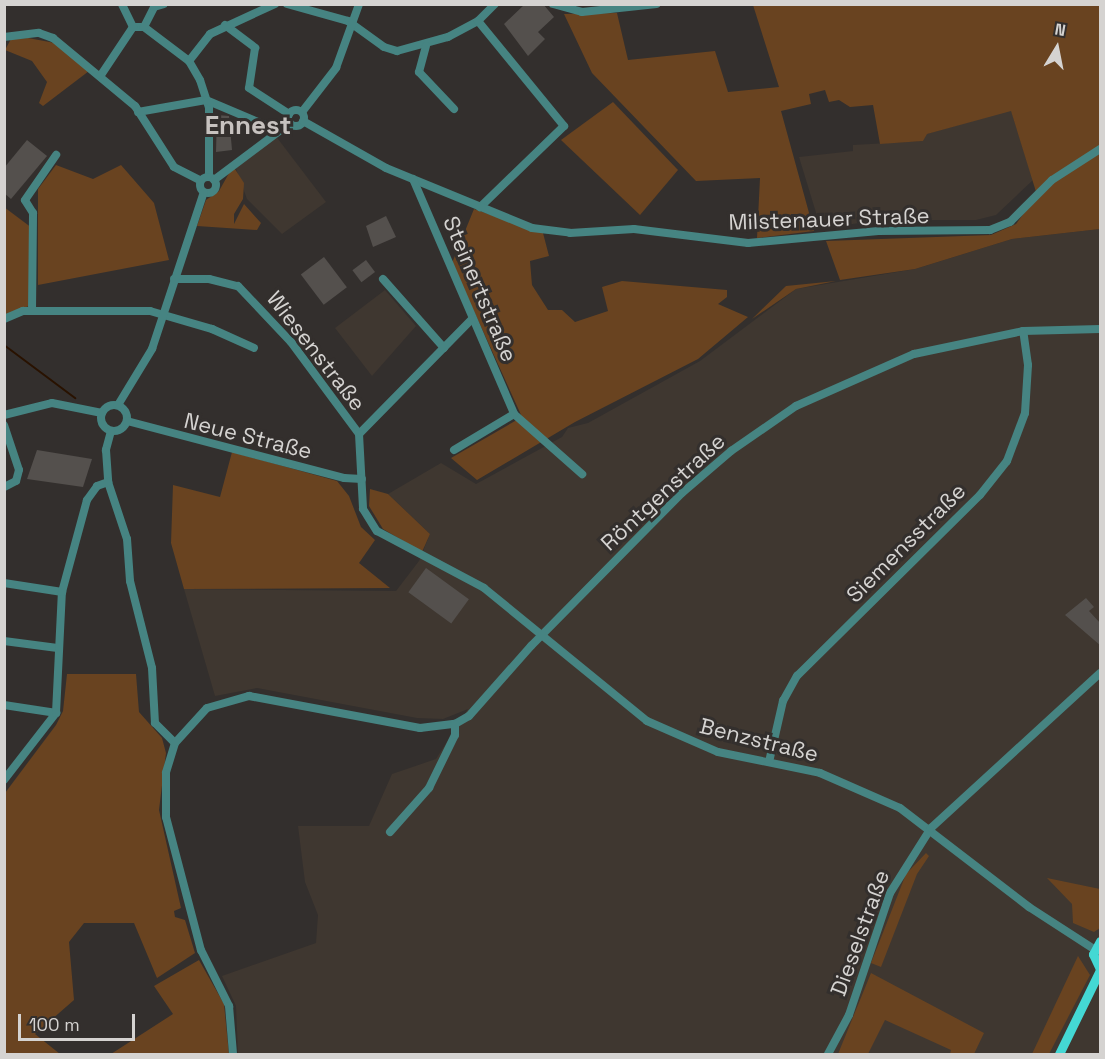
<!DOCTYPE html>
<meta charset="utf-8">
<style>
body{margin:0}
#map{position:relative;width:1105px;height:1059px;overflow:hidden;background:#332f2d;font-family:"Space Grotesk",sans-serif}
div>[style]{position:absolute}
[style*='--x']{left:calc(var(--x)*1px);top:calc(var(--y)*1px);width:calc(var(--w)*1px);rotate:calc(var(--a)*1deg)}
.built>*{inset:0;background:#3f3730}
.green>*{inset:0;background:#694320}
.stream>*{height:2px;margin:-1px;padding:0 1px;transform-origin:1px;border-radius:1px;background:#291200}
.building>*{inset:0;background:#54504d;transform-origin:0 0}
.minor>*{height:8px;margin:-4px;padding:0 4px;transform-origin:4px;border-radius:4px;background:#468482}
.minor>.ring{margin:-4px;padding:0;box-sizing:content-box;background:none;border:8px solid #468482;border-radius:50%}
.major>*{height:9px;margin:-4.5px;padding:0 4.5px;transform-origin:4.5px;border-radius:4.5px;background:#44d8d4}
span{translate:-50% -50%;white-space:nowrap;text-align:center;line-height:1.15;-webkit-text-stroke:6px #332f2d;paint-order:stroke}
.street-label{font-size:22px;color:#d5d3d1}
.quarter-label{font-size:26px;color:#c7c2bf;font-weight:700}
.frame{position:absolute;inset:0;border:6px solid #d5d3d1;pointer-events:none}
.north{position:absolute;left:1027px;top:18px;width:60px;height:60px;-webkit-text-stroke:4px #332f2d;paint-order:stroke;rotate:10deg;font-size:16px;font-weight:700;line-height:24px;text-align:center;color:#d5d3d1}
.north::after{content:'';display:block;margin:auto;width:21px;height:27px;background:#d5d3d1;clip-path:polygon(50% 0,100% 100%,50% 72%,0 100%)}
.scale{position:absolute;left:18px;top:1014px;width:117px;height:27px;box-sizing:border-box;border:3px solid #d5d3d1;border-top:0;padding-left:8px;font-size:18px;line-height:21px;white-space:nowrap;color:#d5d3d1;-webkit-text-stroke:4px #332f2d;paint-order:stroke}
</style>
<div id="map">
<div class="built">
<i style="clip-path:polygon(1011px 110px,1033px 180px,996px 215px,976px 220px,878px 220px,821px 229px,799px 157px,853px 151px,853px 145px,923px 141px,926px 134px)"></i>
<i style="clip-path:polygon(275px 135px,326px 202px,282px 234px,247px 199px,235px 166px)"></i>
<i style="clip-path:polygon(1100px 229px,1100px 1054px,238px 1054px,236px 1006px,222px 976px,316px 943px,318px 915px,305px 882px,298px 826px,369px 826px,392px 774px,436px 759px,468px 709px,443px 719px,417px 718px,257px 688px,215px 696px,184px 589px,396px 591px,419px 561px,430px 534px,388px 494px,441px 463px,476px 484px,562px 437px,568px 428px,588px 423px,700px 361px,796px 289px,915px 269px,1012px 239px)"></i>
<i style="clip-path:polygon(385px 290px,416px 326px,372px 376px,335px 328px)"></i>
</div>
<div class="green">
<i style="clip-path:polygon(753px 5px,1100px 5px,1100px 229px,1012px 239px,915px 269px,840px 280px,826px 241px,991px 235px,1016px 224px,1037px 195px,1011px 111px,927px 134px,923px 141px,880px 144px,873px 105px,850px 107px,839px 100px,829px 102px,825px 90px,809px 94px,811px 104px,781px 111px,814px 231px,757px 238px,760px 178px,696px 181px,592px 73px,564px 14px,617px 13px,628px 60px,715px 51px,728px 92px,779px 87px)"></i>
<i style="clip-path:polygon(28px 38px,55px 43px,89px 71px,43px 106px,39px 103px,47px 82px,32px 61px,5px 50px,11px 39px)"></i>
<i style="clip-path:polygon(613px 102px,678px 170px,640px 215px,561px 140px)"></i>
<i style="clip-path:polygon(56px 165px,93px 179px,121px 165px,154px 203px,169px 260px,38px 285px,38px 189px)"></i>
<i style="clip-path:polygon(233px 166px,244px 183px,243px 199px,234px 214px,234px 224px,244px 204px,261px 223px,257px 230px,197px 226px,206px 200px,219px 191px)"></i>
<i style="clip-path:polygon(4px 207px,32px 228px,29px 306px,5px 315px)"></i>
<i style="clip-path:polygon(474px 209px,543px 233px,549px 256px,530px 261px,532px 285px,548px 310px,562px 310px,575px 322px,608px 311px,602px 287px,622px 281px,727px 290px,727px 297px,718px 304px,748px 317px,698px 359px,575px 422px,477px 480px,451px 458px,522px 417px,452px 263px)"></i>
<i style="clip-path:polygon(836px 281px,796px 289px,752px 319px,786px 286px)"></i>
<i style="clip-path:polygon(232px 452px,337px 481px,349px 496px,361px 527px,375px 540px,359px 563px,390px 588px,184px 589px,171px 543px,173px 485px,220px 497px)"></i>
<i style="clip-path:polygon(370px 489px,388px 494px,430px 534px,422px 552px,383px 529px,369px 506px)"></i>
<i style="clip-path:polygon(67px 674px,136px 674px,139px 712px,162px 738px,166px 753px,159px 810px,181px 908px,174px 911px,175px 917px,185px 920px,195px 953px,157px 978px,134px 923px,84px 923px,69px 942px,74px 1000px,35px 1034px,60px 1054px,5px 1054px,5px 793px,56px 725px,63px 711px)"></i>
<i style="clip-path:polygon(926px 853px,929px 856px,917px 874px,881px 967px,871px 963px,906px 874px)"></i>
<i style="clip-path:polygon(1047px 878px,1100px 889px,1100px 928px,1094px 932px,1073px 923px,1072px 904px)"></i>
<i style="clip-path:polygon(1078px 956px,1090px 975px,1049px 1054px,1032px 1054px)"></i>
<i style="clip-path:polygon(199px 960px,224px 1004px,229px 1054px,111px 1054px,173px 1014px,154px 986px)"></i>
<i style="clip-path:polygon(871px 973px,984px 1033px,974px 1054px,950px 1054px,951px 1050px,885px 1020px,868px 1054px,838px 1054px)"></i>
</div>
<div class="stream">
<i style="--x:4;--y:345;--w:89;--a:36.7"></i>
</div>
<div class="building">
<i style="clip-path:polygon(525px 4px,543px 4px,554px 17px,538px 32px,545px 39px,528px 56px,504px 24px)"></i>
<i style="clip-path:polygon(217px 115px,229px 116px,232px 150px,216px 152px)"></i>
<i style="clip-path:polygon(27px 140px,47px 156px,11px 199px,4px 193px,4px 168px)"></i>
<i style="clip-path:polygon(386px 216px,396px 237px,373px 247px,366px 226px)"></i>
<i style="left:324px;top:257px;width:38px;height:29px;rotate:53deg"></i>
<i style="left:366px;top:260px;width:15px;height:17px;rotate:53deg"></i>
<i style="clip-path:polygon(37px 450px,92px 459px,83px 487px,27px 479px)"></i>
<i style="left:426px;top:568px;width:53px;height:30px;rotate:36deg"></i>
<i style="clip-path:polygon(1086px 598px,1094px 607px,1089px 611px,1101px 624px,1101px 646px,1065px 615px)"></i>
<i style="clip-path:polygon(715px 722px,732px 730px,729px 740px,712px 736px)"></i>
</div>
<div class="minor">
<i style="--x:287;--y:4;--w:63;--a:15.6"></i>
<i style="--x:348;--y:21;--w:44;--a:35.8"></i>
<i style="--x:384;--y:47;--w:14;--a:17"></i>
<i style="--x:397;--y:51;--w:53;--a:-15.4"></i>
<i style="--x:448;--y:37;--w:34;--a:-28"></i>
<i style="--x:478;--y:21;--w:24;--a:-45"></i>
<i style="--x:553;--y:4;--w:30;--a:15"></i>
<i style="--x:582;--y:12;--w:75;--a:-6.1"></i>
<i style="--x:478;--y:21;--w:136;--a:50.7"></i>
<i style="--x:564;--y:126;--w:117;--a:136"></i>
<i style="--x:225;--y:25;--w:38;--a:37"></i>
<i style="--x:255;--y:48;--w:40;--a:98.5"></i>
<i style="--x:249;--y:88;--w:48;--a:33"></i>
<i style="--x:133;--y:27;--w:11;--a:0"></i>
<i style="--x:144;--y:27;--w:56;--a:37.1"></i>
<i style="--x:189;--y:61;--w:22;--a:60"></i>
<i style="--x:200;--y:80;--w:29;--a:72"></i>
<i style="--x:209;--y:108;--w:69;--a:90"></i>
<i style="--x:144;--y:27;--w:22;--a:-63"></i>
<i style="--x:154;--y:7;--w:10;--a:-17"></i>
<i style="--x:4;--y:37;--w:35;--a:-7"></i>
<i style="--x:39;--y:33;--w:15;--a:20"></i>
<i style="--x:53;--y:38;--w:107;--a:39.7"></i>
<i style="--x:135;--y:106;--w:72;--a:57.4"></i>
<i style="--x:174;--y:167;--w:30;--a:27"></i>
<i style="--x:426;--y:46;--w:27;--a:105"></i>
<i style="--x:419;--y:72;--w:51;--a:46.6"></i>
<i style="--x:189;--y:61;--w:34;--a:-52"></i>
<i style="--x:210;--y:34;--w:72;--a:-24.8"></i>
<i style="--x:101;--y:75;--w:58;--a:-56.3"></i>
<i style="--x:133;--y:27;--w:25;--a:-116"></i>
<i class="ring" style="left:288px;top:110px;width:8px;height:8px"></i>
<i style="--x:138;--y:112;--w:69;--a:-10"></i>
<i style="--x:206;--y:100;--w:77;--a:22.9"></i>
<i style="--x:302;--y:112;--w:56;--a:-52.3"></i>
<i style="--x:336;--y:68;--w:68;--a:-70.2"></i>
<i style="--x:303;--y:121;--w:95;--a:29.5"></i>
<i style="--x:386;--y:168;--w:158;--a:22.3"></i>
<i style="--x:532;--y:228;--w:38;--a:7"></i>
<i style="--x:570;--y:233;--w:64;--a:-3.6"></i>
<i style="--x:634;--y:229;--w:115;--a:7"></i>
<i style="--x:748;--y:243;--w:131;--a:-5.3"></i>
<i style="--x:878;--y:231;--w:112;--a:-0.5"></i>
<i style="--x:990;--y:230;--w:22;--a:-22"></i>
<i style="--x:1010;--y:222;--w:59;--a:-45"></i>
<i style="--x:1052;--y:180;--w:57;--a:-32.9"></i>
<i class="ring" style="left:200px;top:177px;width:8px;height:8px"></i>
<i style="--x:413;--y:179;--w:256;--a:66.7"></i>
<i style="--x:514;--y:414;--w:91;--a:41.4"></i>
<i style="--x:214;--y:180;--w:95;--a:-36.9"></i>
<i style="--x:174;--y:279;--w:35;--a:0"></i>
<i style="--x:209;--y:279;--w:30;--a:14"></i>
<i style="--x:238;--y:286;--w:77;--a:46.6"></i>
<i style="--x:291;--y:342;--w:114;--a:53.5"></i>
<i style="--x:383;--y:279;--w:92;--a:48.5"></i>
<i style="--x:32;--y:311;--w:98;--a:-89.4"></i>
<i style="--x:33;--y:213;--w:15;--a:-122"></i>
<i style="--x:25;--y:200;--w:55;--a:-55.4"></i>
<i style="--x:4;--y:319;--w:21;--a:-23"></i>
<i style="--x:23;--y:311;--w:127;--a:0"></i>
<i style="--x:150;--y:311;--w:65;--a:16.2"></i>
<i style="--x:212;--y:329;--w:46;--a:24.3"></i>
<i style="--x:472;--y:319;--w:161;--a:134.5"></i>
<i style="--x:359;--y:434;--w:75;--a:86.9"></i>
<i style="--x:363;--y:509;--w:26;--a:58"></i>
<i style="--x:377;--y:531;--w:121;--a:28"></i>
<i style="--x:484;--y:588;--w:210;--a:39.2"></i>
<i style="--x:647;--y:721;--w:77;--a:23.6"></i>
<i style="--x:718;--y:752;--w:104;--a:11.6"></i>
<i style="--x:820;--y:773;--w:87;--a:23.6"></i>
<i style="--x:900;--y:808;--w:163;--a:37.5"></i>
<i style="--x:1029;--y:907;--w:77;--a:32.9"></i>
<i class="ring" style="left:101px;top:405px;width:18px;height:18px"></i>
<i style="--x:118;--y:405;--w:66;--a:-58.7"></i>
<i style="--x:152;--y:349;--w:165;--a:-71.7"></i>
<i style="--x:4;--y:415;--w:49;--a:-14"></i>
<i style="--x:52;--y:403;--w:51;--a:11.3"></i>
<i style="--x:127;--y:421;--w:224;--a:14.7"></i>
<i style="--x:344;--y:478;--w:18;--a:3"></i>
<i style="--x:4;--y:425;--w:47;--a:71.6"></i>
<i style="--x:19;--y:470;--w:11;--a:105"></i>
<i style="--x:16;--y:481;--w:13;--a:153"></i>
<i style="--x:111;--y:431;--w:20;--a:105"></i>
<i style="--x:106;--y:450;--w:32;--a:86"></i>
<i style="--x:108;--y:482;--w:60;--a:71.6"></i>
<i style="--x:127;--y:539;--w:42;--a:85.9"></i>
<i style="--x:130;--y:581;--w:90;--a:75.8"></i>
<i style="--x:152;--y:668;--w:55;--a:86.9"></i>
<i style="--x:155;--y:723;--w:28;--a:45"></i>
<i style="--x:175;--y:743;--w:31;--a:107"></i>
<i style="--x:166;--y:773;--w:44;--a:90"></i>
<i style="--x:166;--y:817;--w:138;--a:75.3"></i>
<i style="--x:201;--y:950;--w:63;--a:63.4"></i>
<i style="--x:229;--y:1006;--w:48;--a:85.2"></i>
<i style="--x:454;--y:450;--w:70;--a:-31"></i>
<i style="--x:4;--y:583;--w:59;--a:8.8"></i>
<i style="--x:4;--y:641;--w:54;--a:7.4"></i>
<i style="--x:4;--y:705;--w:53;--a:8.7"></i>
<i style="--x:175;--y:743;--w:47;--a:-47.6"></i>
<i style="--x:207;--y:708;--w:44;--a:-15.9"></i>
<i style="--x:249;--y:696;--w:174;--a:10.6"></i>
<i style="--x:420;--y:728;--w:35;--a:-7"></i>
<i style="--x:455;--y:724;--w:16;--a:-30"></i>
<i style="--x:469;--y:716;--w:94;--a:-48.5"></i>
<i style="--x:531;--y:646;--w:215;--a:-45.4"></i>
<i style="--x:682;--y:493;--w:65;--a:-40.6"></i>
<i style="--x:731;--y:451;--w:79;--a:-34.7"></i>
<i style="--x:796;--y:406;--w:129;--a:-23.8"></i>
<i style="--x:914;--y:354;--w:111;--a:-11.9"></i>
<i style="--x:1023;--y:331;--w:77;--a:-1.5"></i>
<i style="--x:769;--y:762;--w:63;--a:-77.1"></i>
<i style="--x:783;--y:701;--w:29;--a:-61"></i>
<i style="--x:797;--y:676;--w:257;--a:-44.7"></i>
<i style="--x:980;--y:495;--w:43;--a:-51.5"></i>
<i style="--x:1007;--y:461;--w:51;--a:-69.4"></i>
<i style="--x:1025;--y:413;--w:48;--a:-86.4"></i>
<i style="--x:1028;--y:365;--w:34;--a:-98"></i>
<i style="--x:4;--y:780;--w:85;--a:-52.2"></i>
<i style="--x:56;--y:713;--w:121;--a:-87.2"></i>
<i style="--x:62;--y:592;--w:95;--a:-74.8"></i>
<i style="--x:87;--y:500;--w:17;--a:-54"></i>
<i style="--x:97;--y:486;--w:12;--a:-20"></i>
<i style="--x:390;--y:832;--w:59;--a:-48.4"></i>
<i style="--x:429;--y:788;--w:59;--a:-63.9"></i>
<i style="--x:455;--y:735;--w:11;--a:-90"></i>
<i style="--x:828;--y:1054;--w:44;--a:-61.7"></i>
<i style="--x:849;--y:1015;--w:129;--a:-71.4"></i>
<i style="--x:890;--y:893;--w:77;--a:-57.8"></i>
<i style="--x:931;--y:828;--w:229;--a:-42.5"></i>
</div>
<div class="major">
<i style="--x:1100;--y:941;--w:15;--a:118"></i>
<i style="--x:1093;--y:954;--w:17;--a:65"></i>
<i style="--x:1059;--y:1054;--w:93;--a:-64"></i>
</div>
<div class="street-label">
<span style="left:829px;top:219px;rotate:-2deg">Milstenauer Straße</span>
<span style="left:480px;top:289px;rotate:67deg">Steinertstraße</span>
<span style="left:316px;top:351px;rotate:52deg">Wiesenstraße</span>
<span style="left:248px;top:436px;rotate:14deg">Neue Straße</span>
<span style="left:663px;top:492px;rotate:-43deg">Röntgenstraße</span>
<span style="left:906px;top:543px;rotate:-45deg">Siemensstraße</span>
<span style="left:759px;top:740px;rotate:14deg">Benzstraße</span>
<span style="left:860px;top:933px;rotate:-70deg">Dieselstraße</span>
</div>
<div class="quarter-label">
<span style="left:248px;top:126px">Ennest</span>
</div>
<div class="frame"></div>
<div class="north">N</div>
<div class="scale">100 m</div>
</div>
